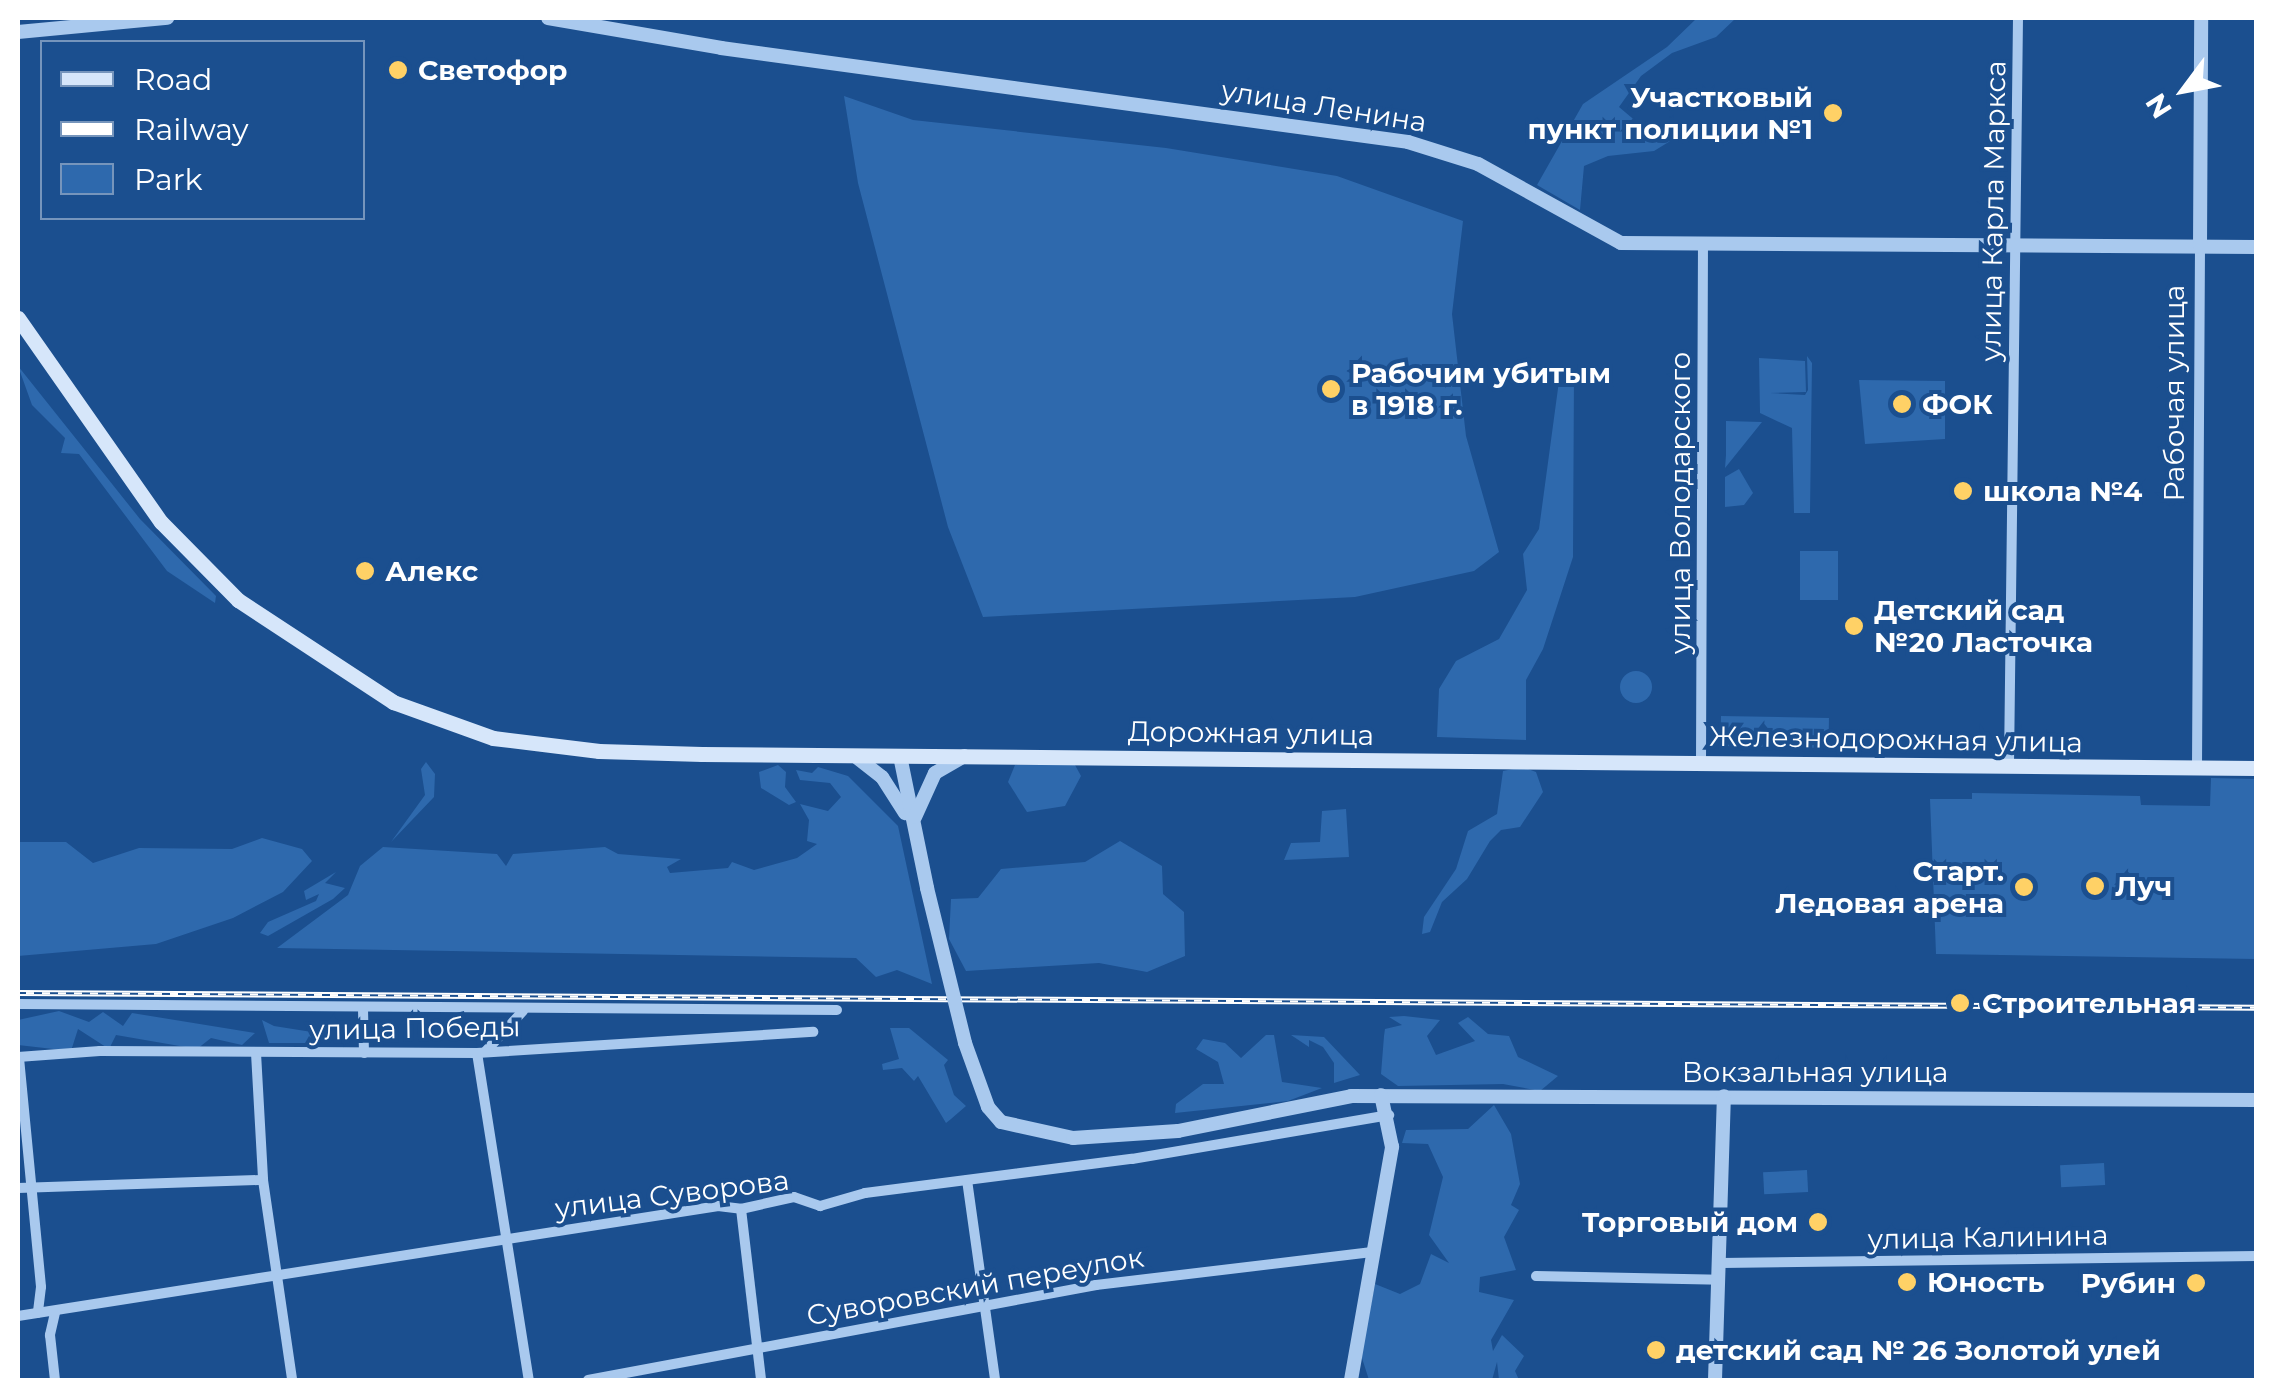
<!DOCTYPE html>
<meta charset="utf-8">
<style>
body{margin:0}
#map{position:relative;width:2274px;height:1398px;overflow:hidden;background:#1b4f8f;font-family:Montserrat,sans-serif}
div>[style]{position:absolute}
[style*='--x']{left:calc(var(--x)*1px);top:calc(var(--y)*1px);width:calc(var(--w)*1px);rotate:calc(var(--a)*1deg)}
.green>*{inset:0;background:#2e69ad;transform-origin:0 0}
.round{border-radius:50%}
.minor>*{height:10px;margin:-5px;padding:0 5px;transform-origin:5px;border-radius:5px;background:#a9c9ee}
.tertiary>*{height:14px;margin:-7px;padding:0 7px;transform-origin:7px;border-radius:7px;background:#a9c9ee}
.secondary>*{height:15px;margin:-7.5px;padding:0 7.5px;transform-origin:7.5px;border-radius:7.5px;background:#d6e6fa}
.rail>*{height:6px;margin-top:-3px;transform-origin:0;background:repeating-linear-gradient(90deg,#1b4f8f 0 8px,#fff 0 16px);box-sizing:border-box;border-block:2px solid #fff}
.tertiary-bridge>*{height:14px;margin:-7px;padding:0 7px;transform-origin:7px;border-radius:7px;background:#a9c9ee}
.dots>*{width:28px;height:28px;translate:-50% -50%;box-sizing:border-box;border:5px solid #1b4f8f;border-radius:50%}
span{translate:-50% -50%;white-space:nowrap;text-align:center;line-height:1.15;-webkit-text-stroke:8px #1b4f8f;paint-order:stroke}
.poi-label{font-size:28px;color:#fff;font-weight:700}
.left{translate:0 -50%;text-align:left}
.right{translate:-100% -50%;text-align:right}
.street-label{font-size:28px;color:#fff}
.frame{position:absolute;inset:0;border:20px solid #fff;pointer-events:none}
.legend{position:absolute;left:40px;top:40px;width:325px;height:180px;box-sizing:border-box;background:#1b4f8f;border:2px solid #7695bc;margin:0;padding:12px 18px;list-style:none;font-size:30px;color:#fff}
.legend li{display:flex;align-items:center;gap:20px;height:50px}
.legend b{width:50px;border:2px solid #7695bc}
.north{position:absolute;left:2134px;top:40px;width:100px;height:100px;-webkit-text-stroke:8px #1b4f8f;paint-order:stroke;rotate:238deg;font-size:28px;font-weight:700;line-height:40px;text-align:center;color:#fff}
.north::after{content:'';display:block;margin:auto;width:35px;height:45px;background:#fff;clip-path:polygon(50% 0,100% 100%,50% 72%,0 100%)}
</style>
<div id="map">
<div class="green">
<i style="clip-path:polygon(1697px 18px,1736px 18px,1716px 37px,1672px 53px,1641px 76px,1619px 107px,1644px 128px,1685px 132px,1654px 151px,1608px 156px,1584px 166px,1580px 210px,1537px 185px,1583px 104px,1667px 47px)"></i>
<i style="clip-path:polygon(844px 96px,913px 120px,1166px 148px,1337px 176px,1463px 221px,1452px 314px,1466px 436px,1499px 552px,1474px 571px,1355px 597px,983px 617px,948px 527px,858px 183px)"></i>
<i style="clip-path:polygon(1807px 356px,1812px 363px,1810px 513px,1794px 513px,1792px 428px,1760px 413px,1759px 358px,1805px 361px,1806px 392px,1770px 393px,1805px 395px,1808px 390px)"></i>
<i style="clip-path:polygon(18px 366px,140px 519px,216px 596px,215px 603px,167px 571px,79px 454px,61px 453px,65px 438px,32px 405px)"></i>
<i style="clip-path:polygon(1574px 376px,1573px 557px,1543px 649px,1526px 680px,1526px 740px,1437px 737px,1439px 689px,1456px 661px,1499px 639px,1527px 590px,1523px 554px,1539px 529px,1559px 381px)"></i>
<i style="clip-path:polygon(1859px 380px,1945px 381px,1945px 439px,1865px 444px)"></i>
<i style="clip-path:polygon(1726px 421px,1762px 422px,1725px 468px,1726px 455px)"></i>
<i style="clip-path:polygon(1739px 469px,1753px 493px,1744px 505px,1725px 507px,1725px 477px)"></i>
<i style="left:1838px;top:551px;width:49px;height:38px;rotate:90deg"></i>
<i class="round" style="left:1620px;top:671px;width:32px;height:32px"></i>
<i style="left:1721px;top:716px;width:108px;height:30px;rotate:1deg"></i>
<i style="clip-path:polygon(426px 762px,435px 774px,434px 797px,391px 842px,425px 795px,421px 769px)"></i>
<i style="clip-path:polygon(778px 765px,786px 772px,785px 787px,796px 802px,789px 805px,761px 788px,759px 772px)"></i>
<i style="clip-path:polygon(1015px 765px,1075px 765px,1081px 776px,1065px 806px,1027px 812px,1008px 782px)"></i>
<i style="clip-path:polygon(818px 767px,848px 776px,898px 826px,932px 984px,897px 970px,876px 977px,856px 958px,277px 948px,348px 895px,360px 866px,383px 847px,497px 854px,506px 866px,513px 854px,605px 847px,618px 854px,681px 859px,667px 867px,670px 873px,728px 868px,732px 862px,754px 870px,797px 858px,817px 844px,807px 841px,809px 820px,800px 804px,828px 811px,841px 797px,830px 783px,800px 780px,796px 770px,812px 773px)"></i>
<i style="clip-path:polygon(1523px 767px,1536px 772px,1543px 792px,1520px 827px,1501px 830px,1490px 841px,1467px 879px,1442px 902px,1430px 932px,1422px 934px,1424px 917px,1456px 869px,1468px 831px,1497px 814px,1503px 771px)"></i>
<i style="clip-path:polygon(2211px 778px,2256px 779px,2256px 959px,1936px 954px,1930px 799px,1972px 799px,1972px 793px,2140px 796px,2141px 805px,2210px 806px)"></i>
<i style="clip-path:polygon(1346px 809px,1349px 857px,1284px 860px,1291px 843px,1320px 842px,1322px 811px)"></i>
<i style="clip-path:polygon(262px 838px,302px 849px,312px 861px,283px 892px,233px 918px,156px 944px,18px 956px,18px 842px,66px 842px,93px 863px,139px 848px,232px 849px)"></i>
<i style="clip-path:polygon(1120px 841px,1162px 866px,1163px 894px,1184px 912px,1185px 956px,1147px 972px,1099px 963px,966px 971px,949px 939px,951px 899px,978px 898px,1001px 869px,1085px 862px)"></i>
<i style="clip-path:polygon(336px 872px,325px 883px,345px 888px,333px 899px,268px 936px,260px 933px,268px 922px,316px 901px,319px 894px,306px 900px,304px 891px)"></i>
<i style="clip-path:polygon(59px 1011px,89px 1022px,103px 1012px,123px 1026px,132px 1013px,255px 1033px,242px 1045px,211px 1038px,197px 1049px,116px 1035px,109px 1049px,78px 1029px,71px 1051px,18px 1045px,18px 1020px)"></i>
<i style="clip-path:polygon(1404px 1016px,1440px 1020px,1427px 1036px,1436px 1055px,1475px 1041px,1458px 1023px,1468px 1017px,1488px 1034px,1509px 1036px,1518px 1057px,1558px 1076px,1540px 1091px,1503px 1084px,1398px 1086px,1381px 1074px,1384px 1036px,1385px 1029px,1402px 1025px,1389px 1017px)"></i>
<i style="clip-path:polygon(262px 1020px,274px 1026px,318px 1033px,312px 1043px,269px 1043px)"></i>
<i style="clip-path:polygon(890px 1028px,909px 1028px,948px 1060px,944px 1065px,954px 1095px,966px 1106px,951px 1119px,946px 1123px,918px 1076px,914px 1081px,902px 1068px,883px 1070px,882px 1064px,899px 1059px)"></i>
<i style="clip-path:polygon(1266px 1035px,1274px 1035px,1282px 1082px,1322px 1088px,1288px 1101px,1175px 1113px,1176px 1104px,1203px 1084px,1224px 1084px,1218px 1062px,1196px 1049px,1203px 1039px,1225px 1043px,1241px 1058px)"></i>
<i style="clip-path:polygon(1291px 1035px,1324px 1037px,1360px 1075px,1334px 1083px,1334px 1063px,1323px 1047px,1309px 1040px,1309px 1047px)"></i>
<i style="clip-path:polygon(1494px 1105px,1511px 1134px,1520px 1184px,1511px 1205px,1519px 1210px,1504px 1237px,1516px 1270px,1480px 1277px,1479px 1292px,1514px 1300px,1491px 1340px,1493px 1351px,1502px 1335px,1524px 1356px,1515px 1371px,1519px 1380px,1499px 1380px,1497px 1362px,1492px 1380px,1369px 1380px,1361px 1355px,1375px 1284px,1400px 1294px,1420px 1284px,1431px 1254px,1449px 1263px,1429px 1235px,1443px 1177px,1428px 1144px,1402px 1143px,1406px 1130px,1468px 1129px)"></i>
<i style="left:2104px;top:1163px;width:22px;height:44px;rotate:87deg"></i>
<i style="left:1807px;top:1170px;width:22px;height:44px;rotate:87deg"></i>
</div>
<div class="minor">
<i style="--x:1701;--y:762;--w:519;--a:-89.78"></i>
<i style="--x:2009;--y:765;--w:747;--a:-89.31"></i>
<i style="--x:2197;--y:768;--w:521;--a:-89.67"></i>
<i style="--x:18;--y:1004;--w:819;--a:0.42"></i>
<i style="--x:363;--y:1009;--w:44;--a:88.7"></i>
<i style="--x:485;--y:1052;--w:56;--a:-47.2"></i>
<i style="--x:256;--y:1053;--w:127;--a:86.8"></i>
<i style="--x:263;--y:1180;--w:202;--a:81.7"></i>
<i style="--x:477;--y:1053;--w:331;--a:81"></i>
<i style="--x:18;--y:1057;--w:82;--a:-4.2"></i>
<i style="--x:100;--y:1051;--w:377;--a:0.3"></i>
<i style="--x:477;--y:1053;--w:337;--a:-3.6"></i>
<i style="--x:19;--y:1058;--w:230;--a:84.5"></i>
<i style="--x:41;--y:1287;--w:26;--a:97"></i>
<i style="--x:967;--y:1180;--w:202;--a:82"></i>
<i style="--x:18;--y:1188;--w:245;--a:-1.9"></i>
<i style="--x:741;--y:1209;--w:172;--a:83.3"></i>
<i style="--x:1721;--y:1263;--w:535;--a:-0.75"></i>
<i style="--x:1536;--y:1276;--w:184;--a:1.2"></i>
<i style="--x:55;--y:1313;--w:23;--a:103"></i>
<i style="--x:50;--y:1335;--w:45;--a:83.7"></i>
<i style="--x:18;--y:1316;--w:709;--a:-8.93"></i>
<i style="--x:718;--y:1206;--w:23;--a:7"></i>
<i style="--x:741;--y:1209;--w:54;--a:-12.8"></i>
<i style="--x:794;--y:1197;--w:28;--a:19"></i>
<i style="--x:820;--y:1206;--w:47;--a:-16.1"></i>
<i style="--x:865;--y:1193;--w:269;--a:-7.3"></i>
<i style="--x:1132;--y:1159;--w:261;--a:-9.7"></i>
<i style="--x:588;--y:1380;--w:517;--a:-10.59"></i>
<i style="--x:1096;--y:1285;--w:278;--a:-6.8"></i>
</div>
<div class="tertiary">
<i style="--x:548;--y:18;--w:176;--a:9.8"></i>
<i style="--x:721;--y:48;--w:693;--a:7.79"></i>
<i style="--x:1408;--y:142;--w:73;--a:17.4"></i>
<i style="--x:1478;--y:164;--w:163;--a:28.9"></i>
<i style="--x:1621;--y:243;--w:635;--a:0.36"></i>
<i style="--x:18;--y:32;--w:150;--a:-5.4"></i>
<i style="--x:2200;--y:247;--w:229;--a:-89.7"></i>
<i style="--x:855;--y:756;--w:34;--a:38"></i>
<i style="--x:882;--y:777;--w:43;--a:57.4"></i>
<i style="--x:900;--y:756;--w:135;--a:78.4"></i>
<i style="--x:915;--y:817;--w:48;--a:-65.6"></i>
<i style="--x:935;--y:773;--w:34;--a:-30"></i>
<i style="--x:965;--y:1043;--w:68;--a:70.2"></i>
<i style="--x:988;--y:1107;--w:20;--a:49"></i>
<i style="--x:1001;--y:1122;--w:74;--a:12.5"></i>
<i style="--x:1073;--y:1138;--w:105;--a:-3.8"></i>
<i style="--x:1178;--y:1131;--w:177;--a:-11.4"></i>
<i style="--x:1351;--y:1096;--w:905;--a:0.25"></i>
<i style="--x:1351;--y:1380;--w:237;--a:-80"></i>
<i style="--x:1392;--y:1147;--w:53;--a:-101.9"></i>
<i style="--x:1715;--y:1380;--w:284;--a:-88.2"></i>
</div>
<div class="secondary">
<i style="--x:18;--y:318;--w:249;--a:55"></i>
<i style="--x:161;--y:522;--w:110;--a:45.4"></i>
<i style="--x:238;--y:600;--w:186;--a:33.3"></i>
<i style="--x:393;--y:702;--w:106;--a:19.8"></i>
<i style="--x:493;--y:738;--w:107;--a:7"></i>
<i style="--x:599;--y:751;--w:103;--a:1.7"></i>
<i style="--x:702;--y:754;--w:1554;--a:0.52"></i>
</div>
<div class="rail">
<i style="--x:18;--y:993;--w:2238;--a:0.38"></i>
</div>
<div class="tertiary-bridge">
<i style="--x:927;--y:888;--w:160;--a:76.2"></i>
</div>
<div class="dots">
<i style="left:398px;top:70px;background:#ffd166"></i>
<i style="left:1833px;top:113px;background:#ffd166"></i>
<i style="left:1331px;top:389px;background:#ffd166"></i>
<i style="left:1902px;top:404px;background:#ffd166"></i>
<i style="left:1963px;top:491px;background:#ffd166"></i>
<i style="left:365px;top:571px;background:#ffd166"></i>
<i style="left:1854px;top:626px;background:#ffd166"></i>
<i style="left:2095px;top:886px;background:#ffd166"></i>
<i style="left:2024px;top:887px;background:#ffd166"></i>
<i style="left:1960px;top:1003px;background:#ffd166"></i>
<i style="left:1818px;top:1222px;background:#ffd166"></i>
<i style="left:1907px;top:1282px;background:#ffd166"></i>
<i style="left:2196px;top:1283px;background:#ffd166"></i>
<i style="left:1656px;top:1350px;background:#ffd166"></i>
</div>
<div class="poi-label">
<span class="left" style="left:418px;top:70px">Светофор</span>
<span class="right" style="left:1813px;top:113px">Участковый<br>пункт полиции №1</span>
<span class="left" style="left:1351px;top:389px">Рабочим убитым<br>в 1918 г.</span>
<span class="left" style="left:1922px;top:404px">ФОК</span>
<span class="left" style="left:1983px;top:491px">школа №4</span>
<span class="left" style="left:385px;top:571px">Алекс</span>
<span class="left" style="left:1874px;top:626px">Детский сад<br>№20 Ласточка</span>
<span class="right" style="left:2004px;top:887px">Старт.<br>Ледовая арена</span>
<span class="left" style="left:2115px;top:886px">Луч</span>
<span class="left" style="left:1982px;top:1003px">Строительная</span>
<span class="right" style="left:1798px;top:1222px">Торговый дом</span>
<span class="left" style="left:1927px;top:1282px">Юность</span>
<span class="right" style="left:2176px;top:1283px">Рубин</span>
<span class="left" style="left:1676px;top:1350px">детский сад № 26 Золотой улей</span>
</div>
<div class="street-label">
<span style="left:1324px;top:106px;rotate:9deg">улица Ленина</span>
<span style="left:1993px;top:211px;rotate:-89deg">улица Карла Маркса</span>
<span style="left:2174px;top:393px;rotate:-90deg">Рабочая улица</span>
<span style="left:1680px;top:503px;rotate:-90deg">улица Володарского</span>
<span style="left:1251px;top:733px;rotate:1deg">Дорожная улица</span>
<span style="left:1896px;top:739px;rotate:1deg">Железнодорожная улица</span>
<span style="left:415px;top:1028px;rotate:-1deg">улица Победы</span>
<span style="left:1815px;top:1072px">Вокзальная улица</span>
<span style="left:672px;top:1194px;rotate:-7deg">улица Суворова</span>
<span style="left:1988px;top:1237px;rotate:-1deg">улица Калинина</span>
<span style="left:975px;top:1286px;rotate:-10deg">Суворовский переулок</span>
</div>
<div class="frame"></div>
<ul class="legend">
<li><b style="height:12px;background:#d6e6fa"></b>Road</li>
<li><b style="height:12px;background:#fff"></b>Railway</li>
<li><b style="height:28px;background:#2e69ad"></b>Park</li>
</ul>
<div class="north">N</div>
</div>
